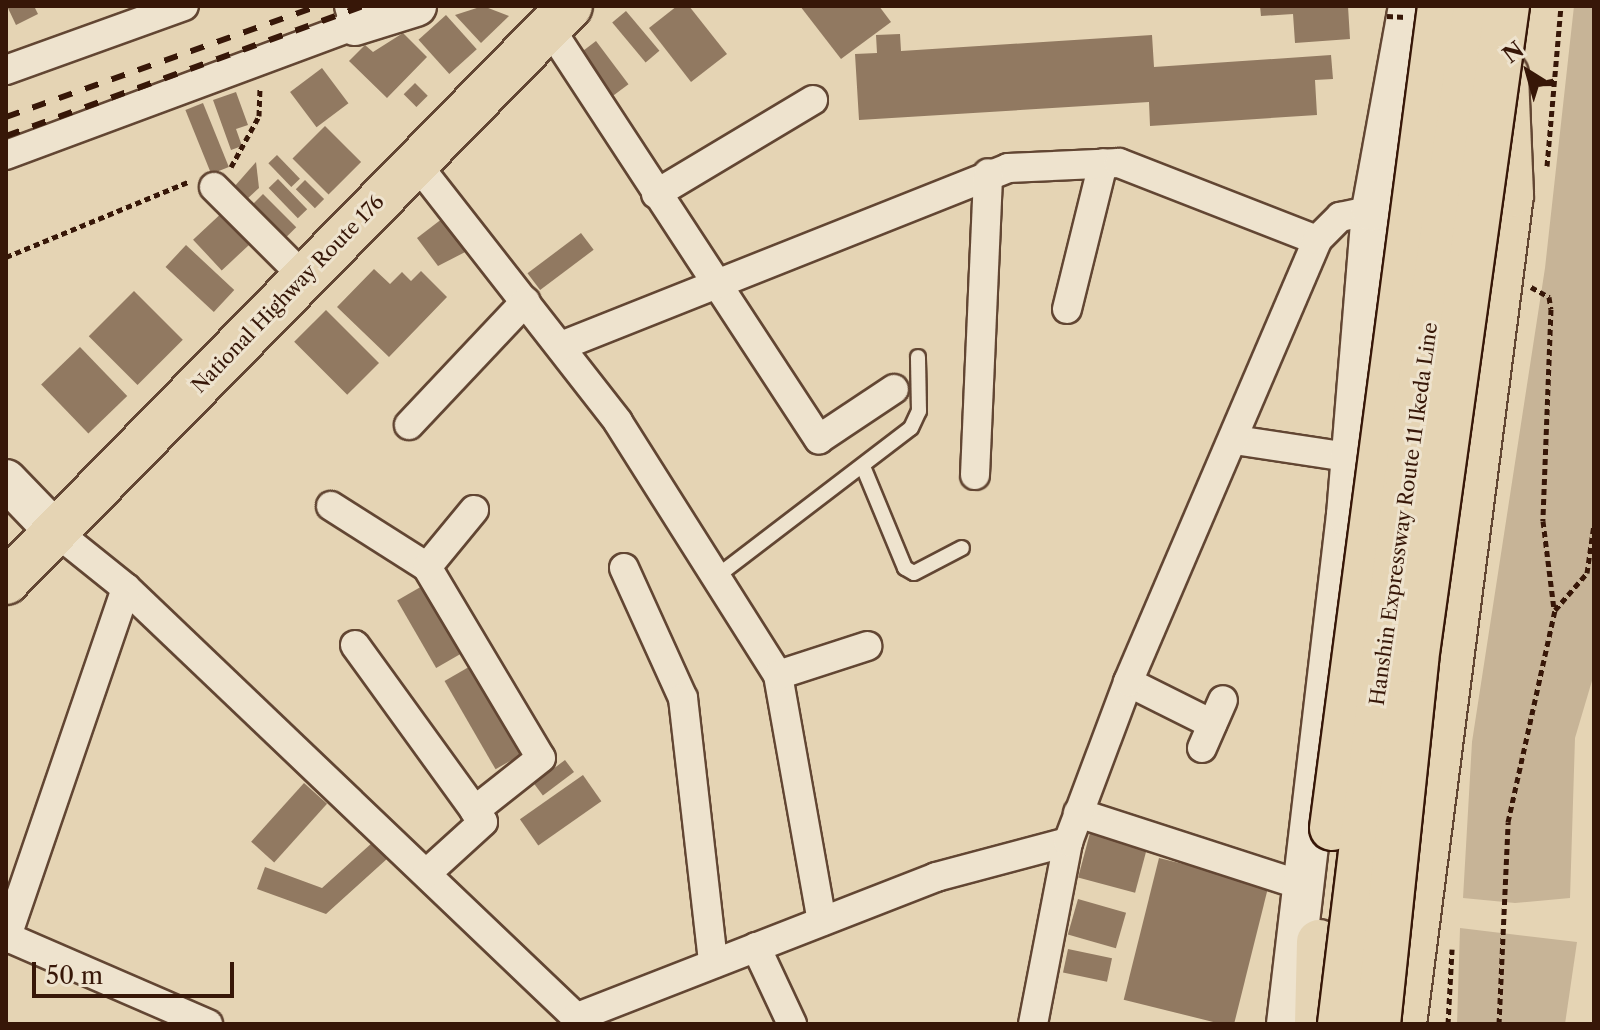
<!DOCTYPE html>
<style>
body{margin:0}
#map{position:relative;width:1600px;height:1030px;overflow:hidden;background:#e5d4b4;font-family:"Libre Caslon Text",serif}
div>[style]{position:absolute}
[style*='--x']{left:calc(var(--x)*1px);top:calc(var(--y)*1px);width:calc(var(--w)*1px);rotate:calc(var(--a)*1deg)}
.green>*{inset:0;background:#c7b497}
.building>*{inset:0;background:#917961;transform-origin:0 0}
.path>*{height:5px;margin-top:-2.5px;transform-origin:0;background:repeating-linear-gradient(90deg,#371708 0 6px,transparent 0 10px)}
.roads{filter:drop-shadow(2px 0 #624633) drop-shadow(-2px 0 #624633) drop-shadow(0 2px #624633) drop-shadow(0 -2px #624633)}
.lane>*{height:14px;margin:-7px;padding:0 7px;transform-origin:7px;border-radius:7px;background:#eee3ce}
.street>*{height:28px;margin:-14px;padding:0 14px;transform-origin:14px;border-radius:14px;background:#eee3ce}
.secondary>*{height:40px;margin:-20px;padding:0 20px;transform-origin:20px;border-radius:20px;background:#eee3ce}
.highway>*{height:44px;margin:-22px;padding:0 22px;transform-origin:22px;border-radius:22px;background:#e5d4b4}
.rail>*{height:6px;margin-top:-3px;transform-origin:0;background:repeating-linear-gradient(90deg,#371708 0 14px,transparent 0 28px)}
.path-bridge>*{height:5px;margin-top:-2.5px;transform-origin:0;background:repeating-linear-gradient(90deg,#371708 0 6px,transparent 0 10px)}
.bridges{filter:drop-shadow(2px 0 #371708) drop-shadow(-2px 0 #371708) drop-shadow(0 2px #371708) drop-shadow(0 -2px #371708)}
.highway-bridge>*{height:44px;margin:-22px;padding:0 22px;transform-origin:22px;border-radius:22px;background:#e5d4b4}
span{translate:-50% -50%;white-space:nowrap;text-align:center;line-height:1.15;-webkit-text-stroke:6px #eee3ce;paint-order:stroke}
.street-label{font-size:20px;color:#371708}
.frame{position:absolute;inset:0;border:8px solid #371708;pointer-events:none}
.north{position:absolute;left:1488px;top:32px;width:80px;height:80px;-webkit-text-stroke:6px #eee3ce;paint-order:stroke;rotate:323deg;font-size:22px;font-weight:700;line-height:32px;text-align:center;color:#371708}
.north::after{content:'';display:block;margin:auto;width:28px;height:36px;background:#371708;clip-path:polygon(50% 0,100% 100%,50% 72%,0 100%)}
.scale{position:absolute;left:32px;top:962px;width:202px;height:36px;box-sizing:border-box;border:4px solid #371708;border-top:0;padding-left:10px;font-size:24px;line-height:28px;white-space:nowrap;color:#371708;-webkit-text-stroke:6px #eee3ce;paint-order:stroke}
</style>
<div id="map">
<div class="green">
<i style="clip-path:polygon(1574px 6px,1594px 6px,1594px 674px,1575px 738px,1570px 898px,1515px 903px,1463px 898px,1472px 742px,1545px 268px)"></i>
<i style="clip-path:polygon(1460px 928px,1577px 942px,1565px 1024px,1457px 1024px)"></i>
</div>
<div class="building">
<i style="clip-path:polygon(7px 6px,34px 6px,38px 14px,16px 25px)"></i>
<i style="clip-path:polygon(483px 6px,509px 16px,481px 43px,455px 15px)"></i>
<i style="clip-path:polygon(677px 6px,689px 6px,727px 54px,691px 82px,649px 28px)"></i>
<i style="clip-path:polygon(800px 6px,879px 6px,891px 22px,841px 59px)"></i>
<i style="clip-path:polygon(1260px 6px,1348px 6px,1350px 39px,1295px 43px,1293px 14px,1261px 16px)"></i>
<i style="left:626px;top:11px;width:52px;height:18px;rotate:50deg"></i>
<i style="left:446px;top:15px;width:46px;height:37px;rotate:48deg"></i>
<i style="clip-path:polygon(403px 33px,427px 57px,387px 98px,349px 61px,365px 45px,373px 52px)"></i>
<i style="clip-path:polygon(900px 34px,901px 51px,1152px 35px,1154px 67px,1331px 55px,1333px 79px,1315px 80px,1317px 115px,1150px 126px,1149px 102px,859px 120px,855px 54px,877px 53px,876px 35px)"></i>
<i style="left:596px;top:41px;width:54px;height:21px;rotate:53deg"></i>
<i style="left:322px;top:68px;width:44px;height:40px;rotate:53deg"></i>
<i style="left:415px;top:83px;width:18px;height:16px;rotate:45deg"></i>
<i style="clip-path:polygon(236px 92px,248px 125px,236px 129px,242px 146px,231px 150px,213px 100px)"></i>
<i style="left:203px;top:103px;width:69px;height:19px;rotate:68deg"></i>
<i style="left:325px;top:126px;width:51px;height:46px;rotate:45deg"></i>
<i style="left:277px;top:155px;width:33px;height:12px;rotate:46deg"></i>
<i style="clip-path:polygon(256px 162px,259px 188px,246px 200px,234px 187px)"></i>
<i style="left:278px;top:179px;width:42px;height:13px;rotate:46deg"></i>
<i style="left:305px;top:180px;width:27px;height:13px;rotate:45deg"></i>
<i style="left:263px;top:194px;width:47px;height:15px;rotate:45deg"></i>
<i style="left:226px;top:209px;width:42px;height:45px;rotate:47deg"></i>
<i style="clip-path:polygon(447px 215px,473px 248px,438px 266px,417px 238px)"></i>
<i style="left:581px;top:233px;width:21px;height:67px;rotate:53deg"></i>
<i style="left:186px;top:245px;width:66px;height:30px;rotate:43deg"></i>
<i style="clip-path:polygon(374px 269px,390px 284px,402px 272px,411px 281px,421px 271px,447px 297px,389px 357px,337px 307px)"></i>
<i style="left:134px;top:291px;width:69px;height:64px;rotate:45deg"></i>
<i style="left:326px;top:310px;width:75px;height:45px;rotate:45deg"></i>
<i style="left:80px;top:347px;width:68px;height:54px;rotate:46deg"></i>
<i style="left:424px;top:585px;width:78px;height:31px;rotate:60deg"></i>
<i style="left:474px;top:664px;width:102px;height:34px;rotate:60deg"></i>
<i style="left:565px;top:760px;width:15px;height:39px;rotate:53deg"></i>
<i style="left:583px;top:775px;width:32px;height:77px;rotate:55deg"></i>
<i style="left:304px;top:783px;width:31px;height:79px;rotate:42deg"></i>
<i style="left:1090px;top:833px;width:59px;height:46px;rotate:15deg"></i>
<i style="clip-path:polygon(373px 842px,388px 858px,326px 914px,257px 889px,265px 867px,322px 888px)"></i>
<i style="left:1159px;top:858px;width:113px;height:146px;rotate:14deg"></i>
<i style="left:1078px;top:899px;width:50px;height:37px;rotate:16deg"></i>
<i style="left:1068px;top:949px;width:45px;height:24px;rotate:12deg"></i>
</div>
<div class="path">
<i style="--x:1538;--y:84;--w:19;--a:-12"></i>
<i style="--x:1547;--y:166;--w:161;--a:-85"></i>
<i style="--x:231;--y:167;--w:58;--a:-61.2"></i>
<i style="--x:259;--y:116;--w:27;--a:-88"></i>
<i style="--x:6;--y:257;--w:199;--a:-22.4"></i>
<i style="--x:1531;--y:287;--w:21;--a:29"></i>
<i style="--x:1549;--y:297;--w:12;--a:81"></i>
<i style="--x:1551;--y:309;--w:212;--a:92.2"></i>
<i style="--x:1543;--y:521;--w:89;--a:82.9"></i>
<i style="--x:1448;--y:1024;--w:75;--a:-86.9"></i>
<i style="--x:1499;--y:1024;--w:202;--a:-87.4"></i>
<i style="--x:1508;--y:822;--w:217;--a:-77.5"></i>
<i style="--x:1555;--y:610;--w:49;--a:-49.1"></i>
<i style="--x:1587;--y:573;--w:49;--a:-81.9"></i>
</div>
<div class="roads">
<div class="lane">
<i style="--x:864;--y:469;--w:107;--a:67.5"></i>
<i style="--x:905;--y:568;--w:10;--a:29"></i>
<i style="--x:914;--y:573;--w:54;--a:-27.5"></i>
<i style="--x:716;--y:577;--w:245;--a:-37.4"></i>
<i style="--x:911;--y:428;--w:19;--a:-65"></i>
<i style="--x:919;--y:411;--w:54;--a:-91.1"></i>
</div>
<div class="street">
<i style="--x:549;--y:27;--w:493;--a:56.8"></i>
<i style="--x:819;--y:439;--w:90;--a:-33.7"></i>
<i style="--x:6;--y:70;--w:189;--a:-19.8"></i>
<i style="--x:6;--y:155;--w:372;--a:-20.4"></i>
<i style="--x:355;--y:25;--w:19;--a:-108"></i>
<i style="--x:416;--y:163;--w:328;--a:52"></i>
<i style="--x:618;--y:422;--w:299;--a:57.7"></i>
<i style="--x:778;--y:675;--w:250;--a:79.9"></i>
<i style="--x:214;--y:187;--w:127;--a:45"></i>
<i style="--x:656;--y:194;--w:183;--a:-30.9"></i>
<i style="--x:1067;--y:309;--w:150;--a:-76.1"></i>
<i style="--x:561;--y:346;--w:481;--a:-21.7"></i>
<i style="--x:1008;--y:168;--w:111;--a:-2.6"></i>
<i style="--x:1119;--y:163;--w:212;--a:21.3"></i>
<i style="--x:409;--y:425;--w:170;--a:-46.7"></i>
<i style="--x:1235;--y:440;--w:134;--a:8.6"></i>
<i style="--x:975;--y:475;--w:302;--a:-87.5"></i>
<i style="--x:331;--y:506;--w:114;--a:32.4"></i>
<i style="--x:427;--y:567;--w:222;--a:59.2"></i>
<i style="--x:541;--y:758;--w:85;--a:141.7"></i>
<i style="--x:427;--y:567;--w:74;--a:-50.5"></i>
<i style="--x:624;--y:568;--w:143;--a:65.6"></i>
<i style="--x:683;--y:698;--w:267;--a:83.5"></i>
<i style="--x:126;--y:588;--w:632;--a:43.65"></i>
<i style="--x:355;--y:645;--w:218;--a:54.1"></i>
<i style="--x:483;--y:822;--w:76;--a:137.7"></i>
<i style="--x:778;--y:675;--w:94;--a:-18"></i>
<i style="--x:1128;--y:682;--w:94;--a:26.6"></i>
<i style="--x:1202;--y:748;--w:52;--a:-66.4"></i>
<i style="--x:1078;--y:813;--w:234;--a:17.9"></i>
<i style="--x:7;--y:937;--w:219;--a:23.4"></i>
<i style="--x:6;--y:939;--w:371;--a:-71.1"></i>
<i style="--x:126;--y:588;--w:91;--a:-141.2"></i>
<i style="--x:756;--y:947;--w:85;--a:64.9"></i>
<i style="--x:575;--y:1018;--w:388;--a:-21.3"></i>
<i style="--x:936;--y:877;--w:137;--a:-14.9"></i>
<i style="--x:1033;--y:1024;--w:185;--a:-79.1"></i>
<i style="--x:1068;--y:842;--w:171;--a:-69.4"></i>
<i style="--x:1128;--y:682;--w:481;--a:-66.8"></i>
<i style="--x:1317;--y:240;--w:33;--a:-45"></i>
<i style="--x:1340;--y:217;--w:33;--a:-12"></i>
</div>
<div class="secondary">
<i style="--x:355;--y:25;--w:64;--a:-17.3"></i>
<i style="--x:6;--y:480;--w:71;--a:46.1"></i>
<i style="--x:1287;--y:1024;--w:513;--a:-83.28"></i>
<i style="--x:1347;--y:515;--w:306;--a:-85.3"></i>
<i style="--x:1372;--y:210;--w:207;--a:-79.7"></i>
</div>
<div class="highway">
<i style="--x:6;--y:582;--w:806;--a:-45.6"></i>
<i style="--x:1317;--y:1024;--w:82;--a:-88.6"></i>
<i style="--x:1404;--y:1024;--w:836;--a:-82.65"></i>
<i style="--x:1511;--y:195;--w:121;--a:-92.4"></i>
</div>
</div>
<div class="rail">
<i style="--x:6;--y:117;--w:331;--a:-19.6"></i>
<i style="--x:6;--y:136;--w:381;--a:-20"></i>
</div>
<div class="path-bridge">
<i style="--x:1387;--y:16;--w:19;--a:3"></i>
</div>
<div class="bridges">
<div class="highway-bridge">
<i style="--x:1332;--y:828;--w:829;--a:-82.51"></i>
<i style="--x:1340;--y:1024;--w:553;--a:-83.04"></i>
<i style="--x:1407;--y:475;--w:474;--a:-81.6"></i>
<i style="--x:1378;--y:1024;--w:366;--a:-84"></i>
<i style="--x:1416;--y:660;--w:660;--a:-82.08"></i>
</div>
</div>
<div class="street-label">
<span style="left:288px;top:294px;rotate:-46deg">National Highway Route 176</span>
<span style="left:1404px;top:514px;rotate:-82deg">Hanshin Expressway Route 11 Ikeda Line</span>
</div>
<div class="frame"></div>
<div class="north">N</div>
<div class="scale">50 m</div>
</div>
